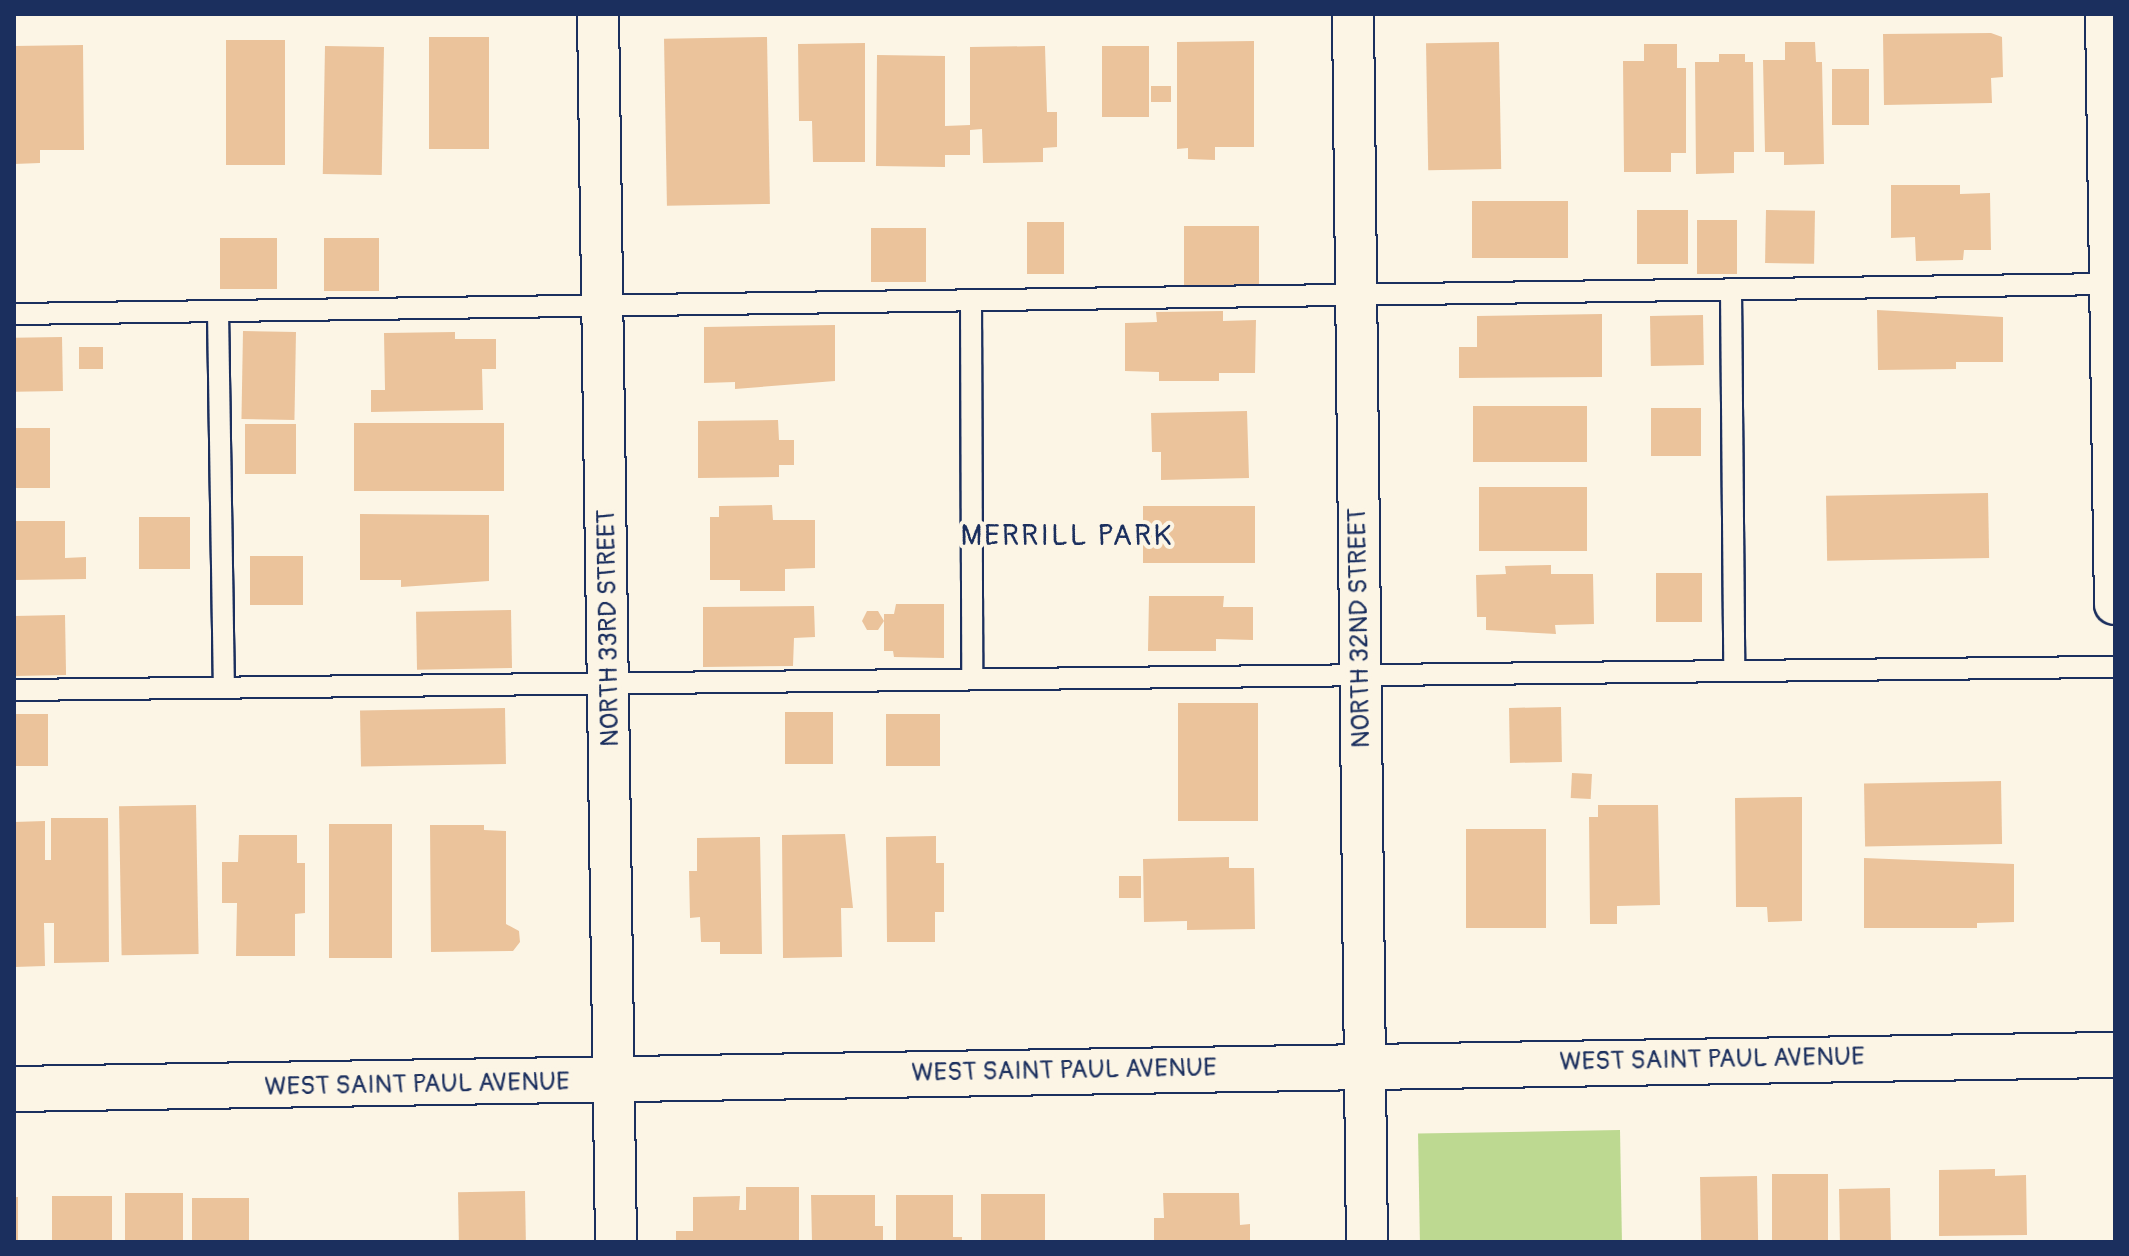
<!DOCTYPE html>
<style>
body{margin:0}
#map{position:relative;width:2129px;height:1256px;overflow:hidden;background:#fcf5e5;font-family:Pangolin,sans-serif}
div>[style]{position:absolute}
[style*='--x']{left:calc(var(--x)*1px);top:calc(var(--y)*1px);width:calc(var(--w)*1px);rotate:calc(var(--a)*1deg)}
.green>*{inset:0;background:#bdd991;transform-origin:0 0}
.building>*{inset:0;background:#ebc39b;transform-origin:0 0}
.roads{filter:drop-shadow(2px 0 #1b2f5e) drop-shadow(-2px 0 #1b2f5e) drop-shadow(0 2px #1b2f5e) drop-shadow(0 -2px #1b2f5e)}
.lane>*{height:20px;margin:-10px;padding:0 10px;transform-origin:10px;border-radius:10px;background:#fcf5e5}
.street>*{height:40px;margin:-20px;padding:0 20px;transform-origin:20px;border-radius:20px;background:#fcf5e5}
.secondary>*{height:44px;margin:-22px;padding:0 22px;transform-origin:22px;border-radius:22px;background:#fcf5e5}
span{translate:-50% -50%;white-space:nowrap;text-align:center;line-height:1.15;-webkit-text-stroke:8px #fcf5e5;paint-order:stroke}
.street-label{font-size:26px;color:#1b2f5e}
.quarter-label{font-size:30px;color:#1b2f5e;letter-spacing:2px}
.frame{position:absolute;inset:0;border:16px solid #1b2f5e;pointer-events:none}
</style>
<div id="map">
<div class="green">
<i style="left:1620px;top:1130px;width:112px;height:202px;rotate:89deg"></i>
</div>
<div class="building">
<i style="clip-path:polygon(1991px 33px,2002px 37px,2003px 77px,1991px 78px,1992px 103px,1884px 105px,1883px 34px)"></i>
<i style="left:429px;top:37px;width:60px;height:112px"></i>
<i style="left:767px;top:37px;width:167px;height:103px;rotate:89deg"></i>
<i style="left:226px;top:40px;width:59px;height:125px"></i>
<i style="clip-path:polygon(1254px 41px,1254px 147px,1215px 147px,1215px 160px,1188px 159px,1188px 148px,1177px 149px,1177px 42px)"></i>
<i style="left:1499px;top:42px;width:127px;height:73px;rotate:89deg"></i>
<i style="clip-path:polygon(1785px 42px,1815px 42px,1816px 62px,1822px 62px,1824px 164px,1784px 165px,1784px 152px,1765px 152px,1763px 60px,1785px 60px)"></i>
<i style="clip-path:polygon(865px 43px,865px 162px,813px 162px,812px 121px,799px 121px,798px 44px)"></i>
<i style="clip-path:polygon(1644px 44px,1677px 44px,1677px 68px,1686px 68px,1686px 153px,1671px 153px,1671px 172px,1624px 172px,1623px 61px,1644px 61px)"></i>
<i style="clip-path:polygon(83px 45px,84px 150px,40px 150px,40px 163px,14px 164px,14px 46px)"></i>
<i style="left:325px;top:46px;width:59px;height:128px;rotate:1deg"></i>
<i style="clip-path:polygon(1045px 46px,1047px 112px,1057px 112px,1057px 147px,1043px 148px,1043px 162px,983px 163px,982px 129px,970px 130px,970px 155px,945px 155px,945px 167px,876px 166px,877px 55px,945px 56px,945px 126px,970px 125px,970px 47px)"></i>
<i style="left:1102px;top:46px;width:47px;height:71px"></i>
<i style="clip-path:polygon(1719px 54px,1745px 54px,1745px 62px,1753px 62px,1754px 152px,1734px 152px,1734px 173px,1696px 174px,1695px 62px,1719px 62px)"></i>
<i style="left:1869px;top:69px;width:56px;height:37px;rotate:90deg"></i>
<i style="left:1151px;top:86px;width:20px;height:16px"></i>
<i style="clip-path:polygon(1891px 185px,1960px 185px,1960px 194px,1990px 193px,1991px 250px,1964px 250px,1963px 260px,1916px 261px,1915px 237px,1891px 238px)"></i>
<i style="left:1472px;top:201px;width:96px;height:57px"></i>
<i style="left:1637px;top:210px;width:51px;height:54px"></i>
<i style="left:1766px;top:210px;width:49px;height:53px;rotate:1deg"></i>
<i style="left:1697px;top:220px;width:40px;height:54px"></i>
<i style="left:1027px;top:222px;width:37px;height:52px"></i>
<i style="left:1184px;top:226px;width:75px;height:59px"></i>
<i style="left:871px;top:228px;width:55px;height:54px"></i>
<i style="left:277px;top:238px;width:51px;height:57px;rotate:90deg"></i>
<i style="left:324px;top:238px;width:55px;height:53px"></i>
<i style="clip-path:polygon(1877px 310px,2003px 317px,2003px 362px,1956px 362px,1956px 369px,1878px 370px)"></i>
<i style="clip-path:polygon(1223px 311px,1223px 321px,1256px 320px,1255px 373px,1219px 373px,1219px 381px,1159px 381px,1159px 372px,1125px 371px,1125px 323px,1157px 322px,1156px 312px)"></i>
<i style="clip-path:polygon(1602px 314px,1602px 377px,1459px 378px,1459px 347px,1477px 347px,1477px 316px)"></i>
<i style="left:1703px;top:315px;width:50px;height:53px;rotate:89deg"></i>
<i style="clip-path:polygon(835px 325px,835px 381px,735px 389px,735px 382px,704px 383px,704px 327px)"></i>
<i style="left:243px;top:331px;width:53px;height:88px;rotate:1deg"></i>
<i style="clip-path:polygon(455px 332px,455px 339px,496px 339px,496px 369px,482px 369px,483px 410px,371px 412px,371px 390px,385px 390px,384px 333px)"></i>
<i style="left:62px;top:337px;width:54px;height:48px;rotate:89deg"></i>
<i style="left:103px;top:347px;width:22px;height:24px;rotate:90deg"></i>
<i style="left:1587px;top:406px;width:56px;height:114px;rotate:90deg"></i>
<i style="left:1651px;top:408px;width:50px;height:48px"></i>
<i style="clip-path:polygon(1247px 411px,1249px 478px,1161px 480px,1161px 452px,1152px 452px,1151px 413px)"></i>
<i style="clip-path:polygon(778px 420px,779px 440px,794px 440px,794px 465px,779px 465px,779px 477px,698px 478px,698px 421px)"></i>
<i style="left:354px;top:423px;width:150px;height:68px"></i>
<i style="left:296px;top:424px;width:50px;height:51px;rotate:90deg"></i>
<i style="left:14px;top:428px;width:36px;height:60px"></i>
<i style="left:1587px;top:487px;width:64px;height:108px;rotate:90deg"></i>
<i style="left:1988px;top:493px;width:65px;height:162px;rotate:89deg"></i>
<i style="clip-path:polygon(772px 505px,773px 520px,815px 520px,815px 568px,785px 569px,785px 591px,740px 591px,740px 580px,710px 580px,710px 517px,719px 517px,719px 506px)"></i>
<i style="left:1143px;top:506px;width:112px;height:57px"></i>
<i style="clip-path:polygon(360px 514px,489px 515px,489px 581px,401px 587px,401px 580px,360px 580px)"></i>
<i style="left:139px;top:517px;width:51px;height:52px"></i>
<i style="clip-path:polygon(14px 521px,65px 521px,65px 558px,86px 557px,86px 579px,14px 580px)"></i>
<i style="left:250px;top:556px;width:53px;height:49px"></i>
<i style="clip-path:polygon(1551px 565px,1551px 574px,1593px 574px,1594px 624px,1555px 625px,1556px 634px,1486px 630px,1486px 617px,1477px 617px,1476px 575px,1506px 574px,1505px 566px)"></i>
<i style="left:1656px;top:573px;width:46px;height:49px"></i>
<i style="clip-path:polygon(1149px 596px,1224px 596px,1223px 607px,1253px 607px,1253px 640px,1216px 639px,1216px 651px,1148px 651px)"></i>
<i style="clip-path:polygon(896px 604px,944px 604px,944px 658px,894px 657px,893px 651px,884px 651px,884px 614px,894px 614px)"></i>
<i style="clip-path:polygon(814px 606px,815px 637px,794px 638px,793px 666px,703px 667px,703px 607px)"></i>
<i style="left:511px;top:610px;width:58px;height:95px;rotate:89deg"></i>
<i style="clip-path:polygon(867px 611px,878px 611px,884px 621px,878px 630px,867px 630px,862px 621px)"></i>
<i style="left:65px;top:615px;width:60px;height:51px;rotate:89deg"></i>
<i style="left:1178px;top:703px;width:80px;height:118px"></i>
<i style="left:1561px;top:707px;width:55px;height:52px;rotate:89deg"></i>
<i style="left:505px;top:708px;width:56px;height:145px;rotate:89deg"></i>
<i style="left:785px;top:712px;width:48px;height:52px"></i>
<i style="left:14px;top:714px;width:34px;height:52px"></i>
<i style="left:940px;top:714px;width:52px;height:54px;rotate:90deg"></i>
<i style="left:1572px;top:773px;width:20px;height:25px;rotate:3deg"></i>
<i style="left:2001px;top:781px;width:63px;height:137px;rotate:89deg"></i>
<i style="clip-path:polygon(1802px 797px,1802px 921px,1768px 922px,1767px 907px,1736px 907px,1735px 798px)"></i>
<i style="left:196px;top:805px;width:149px;height:77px;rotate:89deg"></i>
<i style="clip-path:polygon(1598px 805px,1658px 805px,1660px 905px,1617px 906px,1617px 924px,1590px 924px,1589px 817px,1598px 817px)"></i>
<i style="clip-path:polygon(51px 818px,108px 818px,109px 962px,54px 963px,54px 923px,44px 923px,45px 966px,14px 967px,14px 822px,45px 821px,45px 860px,51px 860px)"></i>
<i style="left:329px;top:824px;width:63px;height:134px"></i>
<i style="clip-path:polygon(430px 825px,484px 825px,484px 830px,506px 831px,506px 924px,519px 931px,520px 942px,513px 951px,431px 952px)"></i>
<i style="left:1466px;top:829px;width:80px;height:99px"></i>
<i style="clip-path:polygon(845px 834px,853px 908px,841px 908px,842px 957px,783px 958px,782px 835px)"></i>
<i style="clip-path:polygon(239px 835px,297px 835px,297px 863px,305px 863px,305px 913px,295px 914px,295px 956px,236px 956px,237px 903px,222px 903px,222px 862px,238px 862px)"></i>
<i style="clip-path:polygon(936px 836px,936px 863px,944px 863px,944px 912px,935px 912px,935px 942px,887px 942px,886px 837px)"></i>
<i style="clip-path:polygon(760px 837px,762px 954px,720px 954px,720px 942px,701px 942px,700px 917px,690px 918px,689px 871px,697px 871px,697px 838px)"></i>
<i style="clip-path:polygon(1229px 857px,1229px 868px,1254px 868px,1255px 929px,1187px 930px,1187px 921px,1144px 922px,1143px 859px)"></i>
<i style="clip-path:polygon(1864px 858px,2014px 864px,2014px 922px,1977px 923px,1977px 928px,1864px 928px)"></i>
<i style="left:1119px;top:876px;width:22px;height:22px"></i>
<i style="clip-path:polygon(1995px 1169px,1995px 1176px,2026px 1175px,2027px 1235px,1939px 1236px,1939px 1170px)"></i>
<i style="left:1772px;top:1174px;width:56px;height:68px"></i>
<i style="left:1757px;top:1176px;width:66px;height:57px;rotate:89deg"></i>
<i style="clip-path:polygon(746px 1187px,799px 1187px,799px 1242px,676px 1242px,676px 1231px,693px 1231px,693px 1197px,740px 1196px,739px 1210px,746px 1210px)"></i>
<i style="left:1890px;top:1188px;width:54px;height:51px;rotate:89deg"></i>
<i style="left:525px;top:1191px;width:51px;height:67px;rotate:89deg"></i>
<i style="left:125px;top:1193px;width:58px;height:49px"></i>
<i style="clip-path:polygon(1163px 1193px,1239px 1193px,1240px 1225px,1250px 1224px,1250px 1242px,1154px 1242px,1154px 1218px,1164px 1218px)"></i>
<i style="left:1045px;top:1194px;width:48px;height:64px;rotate:90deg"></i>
<i style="clip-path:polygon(811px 1195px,875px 1195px,875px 1226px,883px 1226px,883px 1242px,812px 1242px)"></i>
<i style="clip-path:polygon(896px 1195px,953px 1195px,953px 1237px,962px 1237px,962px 1242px,896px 1242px)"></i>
<i style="left:52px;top:1196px;width:60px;height:46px"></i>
<i style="left:14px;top:1197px;width:4px;height:45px"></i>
<i style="left:192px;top:1198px;width:57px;height:44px"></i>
</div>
<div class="roads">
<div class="lane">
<i style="--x:1731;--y:290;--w:379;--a:89.5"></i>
<i style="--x:971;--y:302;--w:375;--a:89.8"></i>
<i style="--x:218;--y:312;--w:375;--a:89.1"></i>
<i style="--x:14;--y:314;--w:2101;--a:-0.82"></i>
<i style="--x:14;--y:690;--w:2101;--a:-0.63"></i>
</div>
<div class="street">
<i style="--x:598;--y:14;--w:1228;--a:89.16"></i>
<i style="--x:1353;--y:14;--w:1228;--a:89.35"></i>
<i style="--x:2106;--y:14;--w:590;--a:89.13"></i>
</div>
<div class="secondary">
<i style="--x:14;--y:1089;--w:2101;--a:-0.93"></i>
</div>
</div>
<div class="street-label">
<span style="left:609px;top:628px;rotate:-91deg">NORTH 33RD STREET</span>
<span style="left:1360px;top:628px;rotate:-91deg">NORTH 32ND STREET</span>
<span style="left:1712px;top:1060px;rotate:-1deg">WEST SAINT PAUL AVENUE</span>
<span style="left:1064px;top:1071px;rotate:-1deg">WEST SAINT PAUL AVENUE</span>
<span style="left:417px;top:1085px;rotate:-1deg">WEST SAINT PAUL AVENUE</span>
</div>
<div class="quarter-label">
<span style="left:1067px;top:536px">MERRILL PARK</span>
</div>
<div class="frame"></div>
</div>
